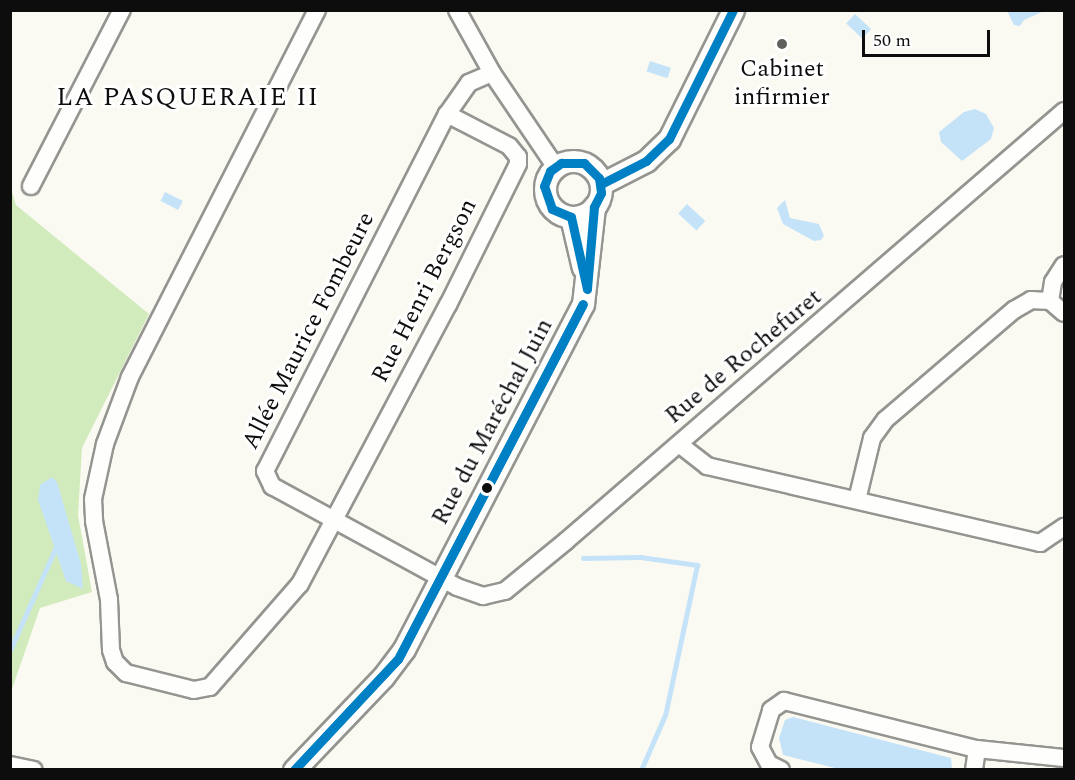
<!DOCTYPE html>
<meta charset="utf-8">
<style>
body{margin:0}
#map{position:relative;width:1075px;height:780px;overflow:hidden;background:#fbfaf2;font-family:Spectral,serif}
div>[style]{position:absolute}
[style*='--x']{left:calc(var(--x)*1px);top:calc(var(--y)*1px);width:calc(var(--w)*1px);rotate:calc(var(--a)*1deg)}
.forest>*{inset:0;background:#d2ebbd}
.water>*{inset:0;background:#c5e3f8;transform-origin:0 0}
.stream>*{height:5px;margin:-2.5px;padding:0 2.5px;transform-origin:2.5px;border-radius:2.5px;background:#c5e3f8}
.roads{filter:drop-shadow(2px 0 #949490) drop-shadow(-2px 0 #949490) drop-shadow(0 2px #949490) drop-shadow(0 -2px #949490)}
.minor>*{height:16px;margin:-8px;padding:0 8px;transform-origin:8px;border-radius:8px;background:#fefefd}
.tertiary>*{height:21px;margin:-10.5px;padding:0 10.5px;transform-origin:10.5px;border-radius:10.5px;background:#fefefd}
.tertiary>.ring{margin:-10.5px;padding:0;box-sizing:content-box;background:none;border:21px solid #fefefd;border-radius:50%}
.bus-1>*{height:9px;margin:-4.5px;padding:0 4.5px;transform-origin:4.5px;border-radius:4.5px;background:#0080c4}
.dots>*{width:16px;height:16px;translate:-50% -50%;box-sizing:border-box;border:3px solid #fff;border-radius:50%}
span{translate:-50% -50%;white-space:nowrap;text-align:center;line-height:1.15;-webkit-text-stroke:6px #fff;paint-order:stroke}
.poi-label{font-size:24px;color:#0d0d0d}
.street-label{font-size:24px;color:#0d0d0d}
.neighbourhood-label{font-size:26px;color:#0d0d0d;letter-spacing:1.5px}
.frame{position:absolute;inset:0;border:12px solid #0d0d0d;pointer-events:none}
.scale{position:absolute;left:862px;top:30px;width:128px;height:27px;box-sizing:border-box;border:3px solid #0d0d0d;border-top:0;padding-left:8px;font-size:18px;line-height:21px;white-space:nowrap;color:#0d0d0d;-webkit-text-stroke:4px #fff;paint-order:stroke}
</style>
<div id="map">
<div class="forest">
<i style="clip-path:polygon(10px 185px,16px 205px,149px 314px,82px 448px,78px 515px,92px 592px,40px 608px,11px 692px)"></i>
</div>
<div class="water">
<i style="clip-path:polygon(1007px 11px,1007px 10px,1044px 11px,1024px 20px,1020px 26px,1014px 25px)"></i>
<i style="left:855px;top:14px;width:22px;height:13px;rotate:43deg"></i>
<i style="left:650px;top:61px;width:22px;height:11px;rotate:18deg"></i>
<i style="clip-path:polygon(975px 109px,986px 114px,994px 128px,991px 139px,962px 161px,941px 142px,939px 132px,964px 112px)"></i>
<i style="left:165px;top:192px;width:20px;height:10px;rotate:27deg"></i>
<i style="clip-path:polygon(785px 200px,790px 218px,819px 224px,824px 236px,821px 240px,814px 241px,783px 224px,777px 208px)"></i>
<i style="left:687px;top:204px;width:25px;height:13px;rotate:43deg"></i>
<i style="clip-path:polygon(52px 477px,57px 482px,81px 564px,83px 589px,66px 581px,38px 500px,40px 485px)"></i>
<i style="clip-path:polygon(793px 717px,951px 758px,952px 769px,839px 769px,783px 755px,779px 738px,785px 720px)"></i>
</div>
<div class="stream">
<i style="--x:583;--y:558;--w:57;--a:-1"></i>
<i style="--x:640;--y:557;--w:58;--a:8"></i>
<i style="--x:697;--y:565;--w:153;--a:102"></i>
<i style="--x:665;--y:715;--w:60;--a:113.6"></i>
<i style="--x:10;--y:650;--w:118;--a:-66"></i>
</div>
<div class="roads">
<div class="minor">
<i style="--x:317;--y:10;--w:412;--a:117"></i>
<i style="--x:130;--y:377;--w:72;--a:110.5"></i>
<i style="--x:105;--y:444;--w:56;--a:102.3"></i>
<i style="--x:93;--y:499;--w:22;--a:87"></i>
<i style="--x:94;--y:521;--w:80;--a:79.2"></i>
<i style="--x:109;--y:600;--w:50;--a:87.7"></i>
<i style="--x:111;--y:650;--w:13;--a:72"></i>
<i style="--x:115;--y:662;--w:16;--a:45"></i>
<i style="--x:126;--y:673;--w:70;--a:14"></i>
<i style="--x:194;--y:690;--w:16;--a:-11"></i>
<i style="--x:210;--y:687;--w:137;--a:-48.9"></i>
<i style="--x:300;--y:584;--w:316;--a:-62.1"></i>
<i style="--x:448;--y:305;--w:157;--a:-63.6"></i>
<i style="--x:518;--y:164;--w:7;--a:-90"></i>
<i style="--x:518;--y:157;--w:14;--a:-129"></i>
<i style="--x:509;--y:146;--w:70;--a:-152.7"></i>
<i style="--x:457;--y:10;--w:72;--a:60.9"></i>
<i style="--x:492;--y:73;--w:112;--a:55.9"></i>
<i style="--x:492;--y:73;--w:25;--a:157"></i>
<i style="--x:469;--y:83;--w:38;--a:125"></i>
<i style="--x:447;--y:114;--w:401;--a:117"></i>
<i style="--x:265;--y:471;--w:17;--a:65"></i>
<i style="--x:272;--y:486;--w:211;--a:28.6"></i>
<i style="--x:457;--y:587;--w:28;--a:19"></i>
<i style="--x:483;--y:596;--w:23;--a:-13"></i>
<i style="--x:505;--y:591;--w:79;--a:-39.3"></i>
<i style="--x:566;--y:541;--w:658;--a:-40.81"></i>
<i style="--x:31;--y:186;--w:198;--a:-62.7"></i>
<i style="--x:1050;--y:301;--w:19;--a:-81"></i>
<i style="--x:1053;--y:282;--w:20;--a:-57"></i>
<i style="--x:679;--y:444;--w:36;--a:38"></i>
<i style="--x:707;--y:466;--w:342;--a:13"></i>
<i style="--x:1040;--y:543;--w:29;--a:-34"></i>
<i style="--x:857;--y:500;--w:64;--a:-76.4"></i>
<i style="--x:872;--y:438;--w:22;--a:-54"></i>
<i style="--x:885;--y:420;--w:170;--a:-40.5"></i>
<i style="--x:1014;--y:310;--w:20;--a:-30"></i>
<i style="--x:1031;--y:300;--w:19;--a:3"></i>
<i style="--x:1050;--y:301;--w:18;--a:41"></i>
<i style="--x:10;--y:765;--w:24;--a:12"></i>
<i style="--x:781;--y:770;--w:13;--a:-153"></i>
<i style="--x:769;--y:764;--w:19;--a:-118"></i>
<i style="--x:760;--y:747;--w:39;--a:-73"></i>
<i style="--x:771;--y:710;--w:16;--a:-35"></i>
<i style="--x:784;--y:701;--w:199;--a:14"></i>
<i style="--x:977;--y:749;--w:87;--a:5.9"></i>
<i style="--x:974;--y:770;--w:21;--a:-82"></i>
</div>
<div class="tertiary">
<i class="ring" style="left:545px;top:161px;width:35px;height:35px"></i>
<i style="--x:601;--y:184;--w:51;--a:-27.1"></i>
<i style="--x:646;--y:161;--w:32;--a:-44"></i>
<i style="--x:669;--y:139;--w:144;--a:-63.6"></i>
<i style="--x:571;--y:217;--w:52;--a:76.8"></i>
<i style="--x:294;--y:770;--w:129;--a:-46.3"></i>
<i style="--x:383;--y:677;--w:35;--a:-53"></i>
<i style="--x:404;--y:649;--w:389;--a:-62.6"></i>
<i style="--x:583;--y:304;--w:98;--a:-83.5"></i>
</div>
</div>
<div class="bus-1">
<i style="--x:561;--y:163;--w:23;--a:0"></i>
<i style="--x:584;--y:163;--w:21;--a:45"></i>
<i style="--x:599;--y:178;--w:15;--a:82"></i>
<i style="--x:601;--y:193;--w:16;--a:117"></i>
<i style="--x:594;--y:207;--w:82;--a:94.9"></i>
<i style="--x:587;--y:289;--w:74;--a:-102.5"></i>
<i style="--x:571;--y:217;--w:21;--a:-157"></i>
<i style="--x:552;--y:209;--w:24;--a:-109"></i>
<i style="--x:544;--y:186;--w:16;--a:-68"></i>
<i style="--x:550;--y:171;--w:14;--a:-36"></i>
<i style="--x:601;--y:184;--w:51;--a:-27.1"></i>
<i style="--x:646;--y:161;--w:32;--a:-44"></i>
<i style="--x:669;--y:139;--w:144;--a:-63.6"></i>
<i style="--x:398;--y:659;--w:400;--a:-62.5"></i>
<i style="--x:398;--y:659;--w:400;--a:-62.5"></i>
<i style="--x:294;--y:770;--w:152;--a:-46.9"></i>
<i style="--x:294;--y:770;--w:152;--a:-46.9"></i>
</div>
<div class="dots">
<i style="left:782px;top:44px;background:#60605d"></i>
<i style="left:487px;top:488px;background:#0d0d0d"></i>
</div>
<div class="poi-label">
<span style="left:782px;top:84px">Cabinet<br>infirmier</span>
</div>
<div class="street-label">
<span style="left:425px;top:291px;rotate:-63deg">Rue Henri Bergson</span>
<span style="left:309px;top:331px;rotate:-63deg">Allée Maurice Fombeure</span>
<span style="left:744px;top:357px;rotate:-40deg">Rue de Rochefuret</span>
<span style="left:493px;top:422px;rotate:-62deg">Rue du Maréchal Juin</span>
</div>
<div class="neighbourhood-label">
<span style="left:188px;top:98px">LA PASQUERAIE II</span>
</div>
<div class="frame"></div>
<div class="scale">50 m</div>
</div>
